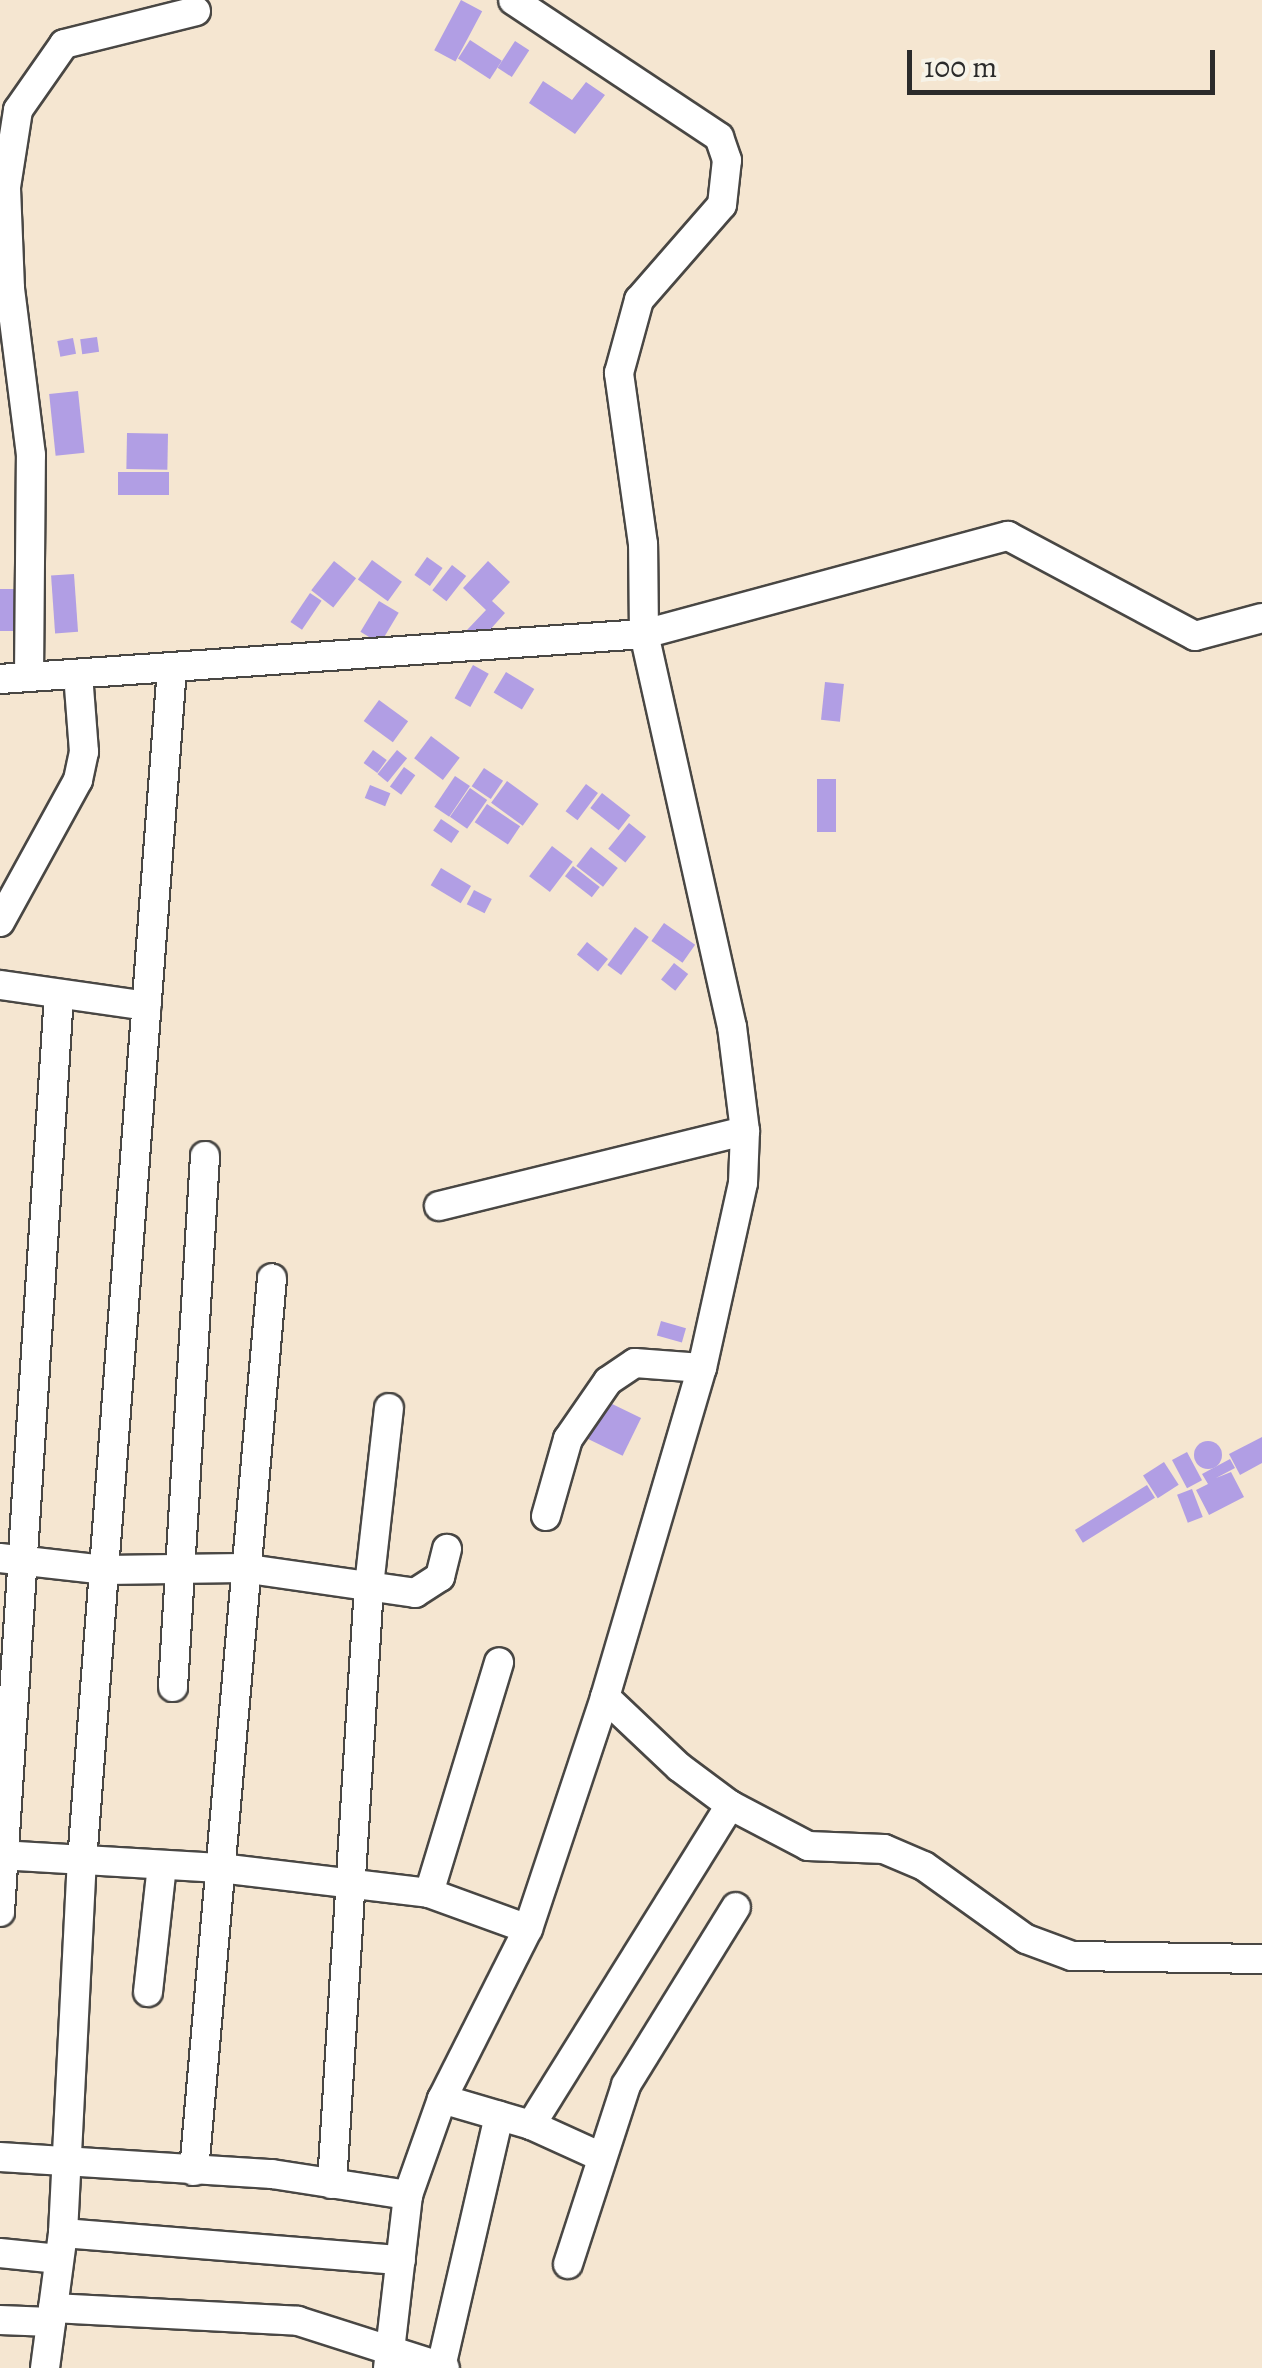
<!DOCTYPE html>
<style>
body{margin:0}
#map{position:relative;width:1262px;height:2368px;overflow:hidden;background:#f5e6d1;font-family:Alegreya,serif}
div>[style]{position:absolute}
[style*='--x']{left:calc(var(--x)*1px);top:calc(var(--y)*1px);width:calc(var(--w)*1px);rotate:calc(var(--a)*1deg)}
.building>*{inset:0;background:#b19ee4;transform-origin:0 0}
.round{border-radius:50%}
.roads{filter:drop-shadow(2px 0 #494744) drop-shadow(-2px 0 #494744) drop-shadow(0 2px #494744) drop-shadow(0 -2px #494744)}
.minor>*{height:28px;margin:-14px;padding:0 14px;transform-origin:14px;border-radius:14px;background:#fff}
span{translate:-50% -50%;white-space:nowrap;text-align:center;line-height:1.15;-webkit-text-stroke:10px #f7f3e8;paint-order:stroke}
.scale{position:absolute;left:907px;top:50px;width:308px;height:45px;box-sizing:border-box;border:5px solid #2b2b2b;border-top:0;padding-left:12px;font-size:30px;line-height:35px;white-space:nowrap;color:#2b2b2b;-webkit-text-stroke:8px #f7f3e8;paint-order:stroke}
</style>
<div id="map">
<div class="building">
<i style="left:461px;top:0;width:24px;height:57px;rotate:28deg"></i>
<i style="left:470px;top:40px;width:38px;height:22px;rotate:33deg"></i>
<i style="left:515px;top:41px;width:17px;height:32px;rotate:33deg"></i>
<i style="clip-path:polygon(543px 81px,572px 100px,586px 82px,605px 95px,575px 134px,529px 103px)"></i>
<i style="left:97px;top:337px;width:15px;height:17px;rotate:82deg"></i>
<i style="left:73px;top:338px;width:16px;height:16px;rotate:79deg"></i>
<i style="left:78px;top:391px;width:62px;height:29px;rotate:84deg"></i>
<i style="left:127px;top:433px;width:41px;height:36px;rotate:1deg"></i>
<i style="left:118px;top:472px;width:51px;height:23px"></i>
<i style="left:427px;top:557px;width:19px;height:22px;rotate:35deg"></i>
<i style="left:372px;top:560px;width:37px;height:24px;rotate:36deg"></i>
<i style="left:334px;top:561px;width:28px;height:37px;rotate:38deg"></i>
<i style="clip-path:polygon(488px 561px,510px 582px,492px 601px,505px 613px,479px 642px,467px 630px,486px 610px,463px 588px)"></i>
<i style="left:452px;top:565px;width:18px;height:32px;rotate:38deg"></i>
<i style="left:74px;top:574px;width:58px;height:23px;rotate:86deg"></i>
<i style="left:0;top:589px;width:14px;height:42px"></i>
<i style="left:310px;top:593px;width:14px;height:35px;rotate:34deg"></i>
<i style="left:379px;top:601px;width:23px;height:36px;rotate:31deg"></i>
<i style="left:473px;top:665px;width:18px;height:38px;rotate:29deg"></i>
<i style="left:506px;top:672px;width:33px;height:24px;rotate:31deg"></i>
<i style="left:825px;top:682px;width:19px;height:38px;rotate:6deg"></i>
<i style="left:379px;top:700px;width:36px;height:26px;rotate:36deg"></i>
<i style="left:431px;top:736px;width:36px;height:28px;rotate:37deg"></i>
<i style="left:373px;top:750px;width:17px;height:16px;rotate:36deg"></i>
<i style="left:397px;top:750px;width:13px;height:31px;rotate:39deg"></i>
<i style="left:404px;top:767px;width:14px;height:24px;rotate:36deg"></i>
<i style="left:484px;top:768px;width:23px;height:22px;rotate:34deg"></i>
<i style="left:455px;top:776px;width:18px;height:37px;rotate:34deg"></i>
<i style="left:817px;top:779px;width:19px;height:53px"></i>
<i style="left:507px;top:781px;width:39px;height:27px;rotate:36deg"></i>
<i style="left:586px;top:784px;width:15px;height:34px;rotate:37deg"></i>
<i style="left:370px;top:785px;width:22px;height:14px;rotate:22deg"></i>
<i style="left:470px;top:788px;width:21px;height:35px;rotate:35deg"></i>
<i style="left:602px;top:793px;width:36px;height:19px;rotate:38deg"></i>
<i style="left:487px;top:804px;width:40px;height:22px;rotate:34deg"></i>
<i style="left:441px;top:819px;width:22px;height:14px;rotate:34deg"></i>
<i style="left:629px;top:823px;width:22px;height:33px;rotate:39deg"></i>
<i style="left:552px;top:846px;width:26px;height:38px;rotate:37deg"></i>
<i style="left:591px;top:847px;width:34px;height:24px;rotate:38deg"></i>
<i style="left:573px;top:866px;width:34px;height:13px;rotate:38deg"></i>
<i style="left:441px;top:868px;width:35px;height:20px;rotate:31deg"></i>
<i style="left:474px;top:890px;width:20px;height:16px;rotate:27deg"></i>
<i style="left:664px;top:923px;width:38px;height:22px;rotate:35deg"></i>
<i style="left:635px;top:927px;width:17px;height:47px;rotate:36deg"></i>
<i style="left:587px;top:942px;width:27px;height:16px;rotate:39deg"></i>
<i style="left:674px;top:963px;width:18px;height:21px;rotate:38deg"></i>
<i style="left:661px;top:1321px;width:26px;height:15px;rotate:16deg"></i>
<i style="left:606px;top:1401px;width:39px;height:42px;rotate:26deg"></i>
<i style="clip-path:polygon(1262px 1437px,1262px 1463px,1240px 1475px,1229px 1454px)"></i>
<i class="round" style="left:1194px;top:1441px;width:28px;height:28px"></i>
<i style="left:1187px;top:1452px;width:32px;height:17px;rotate:62deg"></i>
<i style="clip-path:polygon(1230px 1459px,1235px 1468px,1216px 1478px,1231px 1472px,1244px 1497px,1209px 1515px,1196px 1490px,1208px 1484px,1202px 1474px)"></i>
<i style="left:1164px;top:1462px;width:27px;height:25px;rotate:57deg"></i>
<i style="left:1147px;top:1485px;width:15px;height:85px;rotate:58deg"></i>
<i style="left:1192px;top:1489px;width:30px;height:16px;rotate:69deg"></i>
</div>
<div class="roads">
<div class="minor">
<i style="--x:29;--y:677;--w:222;--a:-89.5"></i>
<i style="--x:31;--y:455;--w:168;--a:-97.2"></i>
<i style="--x:10;--y:288;--w:101;--a:-92.3"></i>
<i style="--x:6;--y:187;--w:78;--a:-81.1"></i>
<i style="--x:18;--y:110;--w:80;--a:-55.1"></i>
<i style="--x:64;--y:44;--w:136;--a:-14"></i>
<i style="--x:0;--y:679;--w:646;--a:-4"></i>
<i style="--x:644;--y:634;--w:377;--a:-15.1"></i>
<i style="--x:1008;--y:536;--w:212;--a:28.1"></i>
<i style="--x:1195;--y:636;--w:69;--a:-15"></i>
<i style="--x:0;--y:922;--w:162;--a:-61.2"></i>
<i style="--x:78;--y:780;--w:29;--a:-78"></i>
<i style="--x:84;--y:752;--w:78;--a:-94.4"></i>
<i style="--x:0;--y:985;--w:148;--a:8.1"></i>
<i style="--x:439;--y:1206;--w:315;--a:-13.8"></i>
<i style="--x:546;--y:1516;--w:80;--a:-74.1"></i>
<i style="--x:568;--y:1439;--w:70;--a:-55.4"></i>
<i style="--x:608;--y:1381;--w:32;--a:-34"></i>
<i style="--x:635;--y:1363;--w:67;--a:4.3"></i>
<i style="--x:0;--y:1558;--w:107;--a:6.5"></i>
<i style="--x:106;--y:1570;--w:136;--a:-0.8"></i>
<i style="--x:242;--y:1568;--w:175;--a:8.2"></i>
<i style="--x:415;--y:1593;--w:30;--a:-33"></i>
<i style="--x:440;--y:1577;--w:29;--a:-76"></i>
<i style="--x:173;--y:1687;--w:532;--a:-86.55"></i>
<i style="--x:605;--y:1697;--w:102;--a:43.4"></i>
<i style="--x:679;--y:1767;--w:64;--a:36.7"></i>
<i style="--x:730;--y:1805;--w:88;--a:27.7"></i>
<i style="--x:808;--y:1846;--w:76;--a:2.3"></i>
<i style="--x:884;--y:1849;--w:43;--a:23"></i>
<i style="--x:924;--y:1866;--w:125;--a:35.6"></i>
<i style="--x:1026;--y:1939;--w:49;--a:20.3"></i>
<i style="--x:1072;--y:1956;--w:190;--a:0.9"></i>
<i style="--x:0;--y:1855;--w:220;--a:3.4"></i>
<i style="--x:220;--y:1868;--w:210;--a:6.8"></i>
<i style="--x:429;--y:1893;--w:105;--a:20"></i>
<i style="--x:429;--y:1893;--w:241;--a:-73.1"></i>
<i style="--x:0;--y:1912;--w:920;--a:-86.32"></i>
<i style="--x:148;--y:1992;--w:127;--a:-83.7"></i>
<i style="--x:442;--y:2099;--w:93;--a:16.3"></i>
<i style="--x:531;--y:2125;--w:75;--a:24.5"></i>
<i style="--x:531;--y:2125;--w:377;--a:-58.1"></i>
<i style="--x:0;--y:2157;--w:273;--a:3.6"></i>
<i style="--x:272;--y:2174;--w:138;--a:8.8"></i>
<i style="--x:194;--y:2171;--w:896;--a:-85.01"></i>
<i style="--x:332;--y:2184;--w:599;--a:-86.46"></i>
<i style="--x:369;--y:1586;--w:179;--a:-83.6"></i>
<i style="--x:63;--y:2233;--w:339;--a:4.6"></i>
<i style="--x:0;--y:2253;--w:59;--a:5.8"></i>
<i style="--x:568;--y:2264;--w:188;--a:-72"></i>
<i style="--x:626;--y:2085;--w:209;--a:-58.3"></i>
<i style="--x:53;--y:2308;--w:245;--a:3"></i>
<i style="--x:298;--y:2321;--w:154;--a:17.7"></i>
<i style="--x:0;--y:2320;--w:51;--a:2.2"></i>
<i style="--x:441;--y:2367;--w:258;--a:-77"></i>
<i style="--x:45;--y:2368;--w:136;--a:-82.4"></i>
<i style="--x:63;--y:2233;--w:371;--a:-87.1"></i>
<i style="--x:82;--y:1862;--w:1198;--a:-85.69"></i>
<i style="--x:388;--y:2368;--w:174;--a:-83.4"></i>
<i style="--x:408;--y:2195;--w:102;--a:-70.5"></i>
<i style="--x:442;--y:2099;--w:191;--a:-63.2"></i>
<i style="--x:528;--y:1929;--w:244;--a:-71.6"></i>
<i style="--x:605;--y:1697;--w:343;--a:-73.6"></i>
<i style="--x:702;--y:1368;--w:189;--a:-77.5"></i>
<i style="--x:743;--y:1183;--w:52;--a:-87.8"></i>
<i style="--x:745;--y:1131;--w:105;--a:-97.1"></i>
<i style="--x:732;--y:1027;--w:403;--a:-102.6"></i>
<i style="--x:644;--y:634;--w:90;--a:-90.6"></i>
<i style="--x:643;--y:544;--w:173;--a:-98"></i>
<i style="--x:619;--y:373;--w:76;--a:-74.7"></i>
<i style="--x:639;--y:300;--w:126;--a:-48.9"></i>
<i style="--x:722;--y:205;--w:45;--a:-83.7"></i>
<i style="--x:727;--y:160;--w:24;--a:-109"></i>
<i style="--x:719;--y:137;--w:247;--a:-146.4"></i>
</div>
</div>
<div class="scale">100 m</div>
</div>
